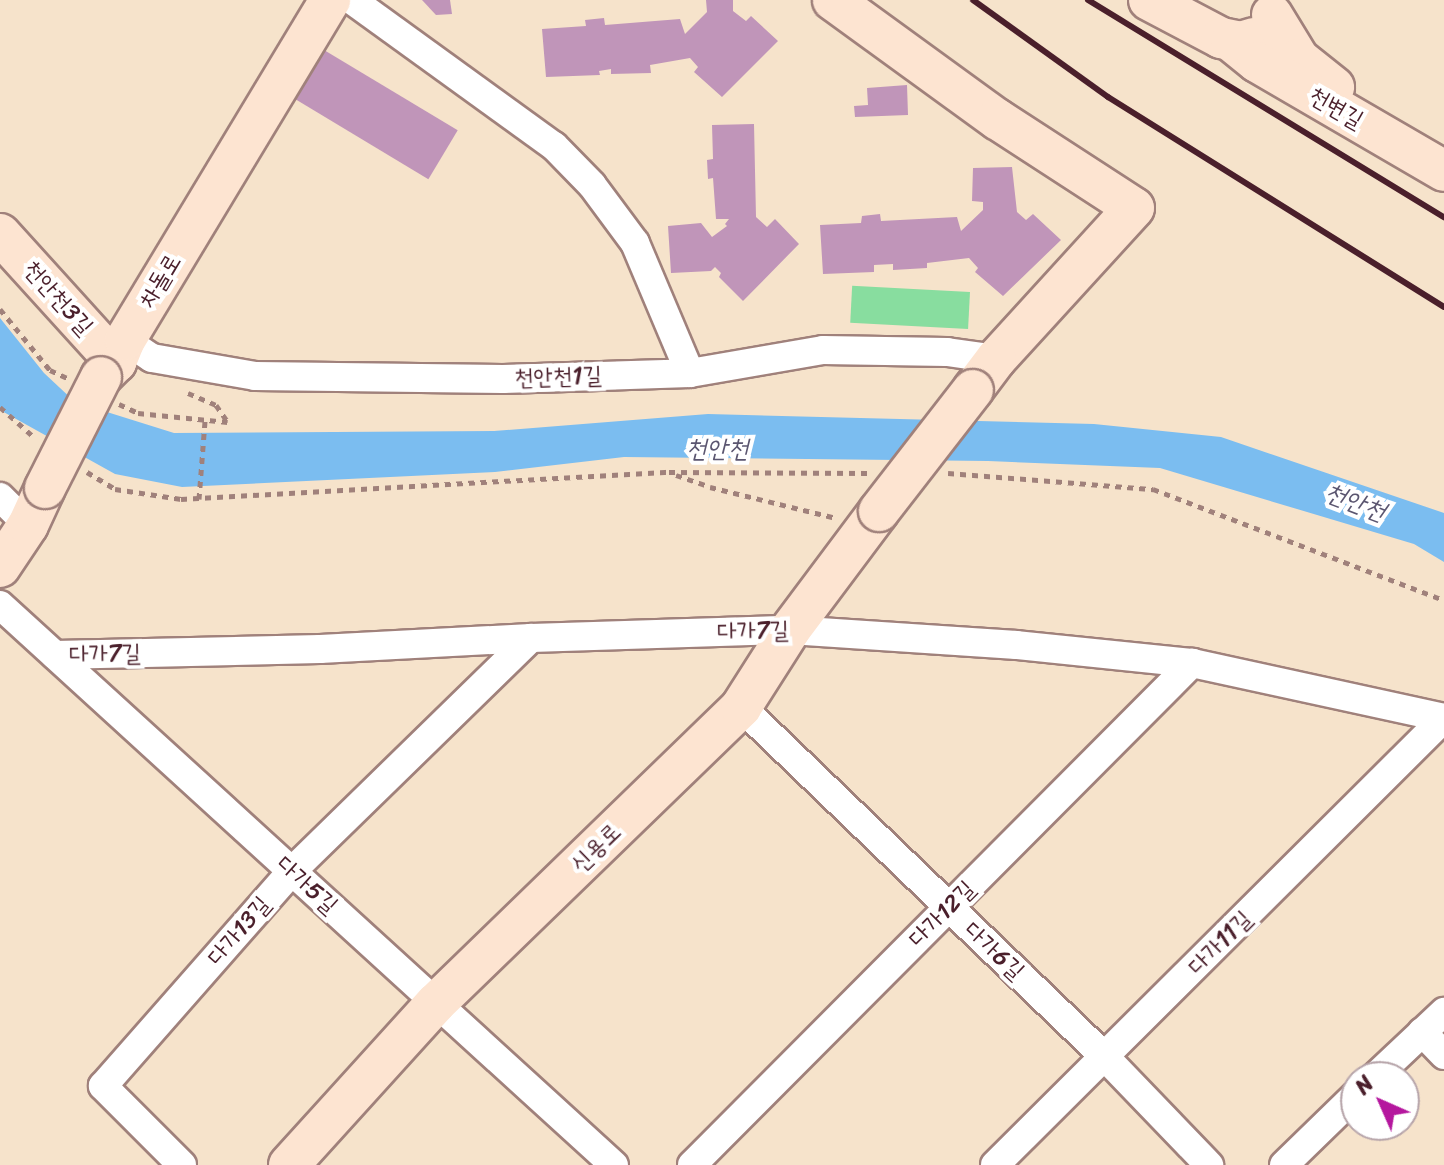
<!DOCTYPE html>
<meta charset="utf-8">
<style>
body{margin:0}
#map{position:relative;width:1444px;height:1165px;overflow:hidden;background:#f6e3cb;font-family:Sriracha,"Poor Story",sans-serif}
div>[style]{position:absolute}
[style*='--x']{left:calc(var(--x)*1px);top:calc(var(--y)*1px);width:calc(var(--w)*1px);rotate:calc(var(--a)*1deg)}
.green>*{inset:0;background:#88dd9f;transform-origin:0 0}
.water>*{inset:0;background:#7bbdf0}
.building>*{inset:0;background:#c095b9;transform-origin:0 0}
.path>*{height:5px;margin-top:-2.5px;transform-origin:0;background:repeating-linear-gradient(90deg,#a0817b 0 6px,transparent 0 12px)}
.roads{filter:drop-shadow(2px 0 #a0817b) drop-shadow(-2px 0 #a0817b) drop-shadow(0 2px #a0817b) drop-shadow(0 -2px #a0817b)}
.street>*{height:28px;margin:-14px;padding:0 14px;transform-origin:14px;border-radius:14px;background:#fff}
.secondary>*{height:40px;margin:-20px;padding:0 20px;transform-origin:20px;border-radius:20px;background:#fde4d1}
.rail>*{height:6px;margin:-3px;padding:0 3px;transform-origin:3px;border-radius:3px;background:#4a1f2b}
.bridges{filter:drop-shadow(2px 0 #a0817b) drop-shadow(-2px 0 #a0817b) drop-shadow(0 2px #a0817b) drop-shadow(0 -2px #a0817b)}
.secondary-bridge>*{height:40px;margin:-20px;padding:0 20px;transform-origin:20px;border-radius:20px;background:#fde4d1}
span{translate:-50% -50%;white-space:nowrap;text-align:center;line-height:1.15;-webkit-text-stroke:8px #fff;paint-order:stroke}
.street-label{font-size:24px;color:#4a1f2b}
.water-label{font-size:26px;color:#5b5670;font-style:italic}
.north{position:absolute;left:1340px;top:1061px;width:80px;height:80px;box-sizing:border-box;background:#fff;border:2px solid #b7a5aa;border-radius:50%;rotate:315deg;font-size:22px;font-weight:700;line-height:32px;text-align:center;color:#4a1f2b}
.north::after{content:'';display:block;margin:auto;width:28px;height:36px;background:#b5179e;clip-path:polygon(50% 0,100% 100%,50% 72%,0 100%)}
</style>
<div id="map">
<div class="green">
<i style="left:970px;top:292px;width:37px;height:118px;rotate:93deg"></i>
</div>
<div class="water">
<i style="clip-path:polygon(0 318px,44px 373px,75px 402px,174px 433px,494px 431px,708px 414px,1094px 424px,1221px 437px,1444px 513px,1444px 562px,1414px 544px,1160px 468px,988px 461px,624px 457px,495px 472px,182px 487px,115px 474px,0 410px)"></i>
</div>
<div class="building">
<i style="clip-path:polygon(422px 0,450px 0,452px 14px,436px 15px)"></i>
<i style="clip-path:polygon(706px 0,733px 0,733px 11px,746px 21px,751px 16px,778px 41px,722px 97px,694px 72px,698px 67px,690px 58px,650px 65px,651px 73px,611px 74px,611px 69px,599px 71px,600px 75px,546px 77px,542px 29px,586px 26px,585px 20px,604px 18px,605px 25px,680px 19px,685px 34px,707px 12px)"></i>
<i style="left:324px;top:50px;width:156px;height:57px;rotate:31deg"></i>
<i style="clip-path:polygon(907px 85px,908px 115px,855px 117px,854px 106px,868px 105px,867px 88px)"></i>
<i style="clip-path:polygon(754px 124px,756px 217px,767px 227px,775px 219px,799px 244px,743px 301px,719px 277px,721px 273px,715px 267px,711px 271px,671px 273px,668px 226px,701px 223px,712px 237px,727px 226px,725px 224px,729px 219px,716px 219px,713px 178px,708px 179px,707px 160px,713px 159px,712px 125px)"></i>
<i style="clip-path:polygon(1012px 167px,1017px 212px,1026px 220px,1033px 214px,1061px 240px,1003px 296px,975px 272px,978px 268px,969px 258px,927px 263px,927px 268px,893px 270px,893px 264px,874px 265px,874px 272px,823px 274px,820px 225px,861px 223px,862px 216px,880px 214px,881px 221px,957px 217px,961px 231px,983px 210px,983px 202px,972px 201px,973px 168px)"></i>
</div>
<div class="path">
<i style="--x:0;--y:309;--w:79;--a:50.7"></i>
<i style="--x:50;--y:370;--w:19;--a:25"></i>
<i style="--x:188;--y:393;--w:30;--a:23"></i>
<i style="--x:216;--y:405;--w:19;--a:55"></i>
<i style="--x:119;--y:404;--w:21;--a:25"></i>
<i style="--x:138;--y:413;--w:90;--a:5.7"></i>
<i style="--x:0;--y:407;--w:47;--a:41.5"></i>
<i style="--x:87;--y:472;--w:33;--a:31"></i>
<i style="--x:115;--y:489;--w:67;--a:8.6"></i>
<i style="--x:181;--y:499;--w:489;--a:-3.2"></i>
<i style="--x:669;--y:472;--w:201;--a:0.3"></i>
<i style="--x:948;--y:473;--w:206;--a:4.5"></i>
<i style="--x:1153;--y:489;--w:311;--a:20.9"></i>
<i style="--x:676;--y:475;--w:36;--a:19"></i>
<i style="--x:710;--y:487;--w:130;--a:13.8"></i>
<i style="--x:199;--y:499;--w:78;--a:-85.6"></i>
</div>
<div class="roads">
<div class="street">
<i style="--x:352;--y:0;--w:249;--a:35.9"></i>
<i style="--x:554;--y:146;--w:54;--a:45.7"></i>
<i style="--x:592;--y:185;--w:72;--a:53.4"></i>
<i style="--x:635;--y:243;--w:141;--a:67.1"></i>
<i style="--x:125;--y:340;--w:32;--a:34"></i>
<i style="--x:152;--y:358;--w:105;--a:9.9"></i>
<i style="--x:255;--y:376;--w:248;--a:0.7"></i>
<i style="--x:503;--y:379;--w:187;--a:-1.8"></i>
<i style="--x:690;--y:373;--w:135;--a:-9.8"></i>
<i style="--x:823;--y:350;--w:124;--a:0.9"></i>
<i style="--x:947;--y:352;--w:49;--a:8.1"></i>
<i style="--x:0;--y:497;--w:40;--a:45"></i>
<i style="--x:0;--y:605;--w:831;--a:42.37"></i>
<i style="--x:55;--y:655;--w:265;--a:-1.3"></i>
<i style="--x:320;--y:649;--w:211;--a:-3"></i>
<i style="--x:531;--y:638;--w:259;--a:-1.8"></i>
<i style="--x:790;--y:630;--w:227;--a:3.8"></i>
<i style="--x:1017;--y:645;--w:176;--a:5.9"></i>
<i style="--x:1192;--y:663;--w:258;--a:12.3"></i>
<i style="--x:741;--y:707;--w:506;--a:43.88"></i>
<i style="--x:1106;--y:1058;--w:149;--a:46.1"></i>
<i style="--x:1422;--y:1032;--w:32;--a:46"></i>
<i style="--x:1375;--y:1077;--w:95;--a:-43.3"></i>
<i style="--x:182;--y:1165;--w:112;--a:-135"></i>
<i style="--x:103;--y:1086;--w:286;--a:-48.7"></i>
<i style="--x:292;--y:871;--w:334;--a:-44.3"></i>
<i style="--x:692;--y:1165;--w:709;--a:-45.11"></i>
<i style="--x:995;--y:1165;--w:634;--a:-44.87"></i>
<i style="--x:1284;--y:1165;--w:100;--a:-44.2"></i>
</div>
<div class="secondary">
<i style="--x:833;--y:0;--w:203;--a:36"></i>
<i style="--x:997;--y:119;--w:163;--a:33"></i>
<i style="--x:1134;--y:208;--w:205;--a:132.4"></i>
<i style="--x:996;--y:359;--w:39;--a:127"></i>
<i style="--x:1149;--y:0;--w:81;--a:27.8"></i>
<i style="--x:1221;--y:38;--w:20;--a:11"></i>
<i style="--x:1241;--y:42;--w:14;--a:-17"></i>
<i style="--x:1272;--y:15;--w:52;--a:58.5"></i>
<i style="--x:1299;--y:59;--w:45;--a:38.7"></i>
<i style="--x:1231;--y:41;--w:33;--a:39"></i>
<i style="--x:1257;--y:62;--w:216;--a:30.2"></i>
<i style="--x:0;--y:234;--w:173;--a:47.8"></i>
<i style="--x:101;--y:377;--w:21;--a:-45"></i>
<i style="--x:116;--y:362;--w:24;--a:-68"></i>
<i style="--x:125;--y:340;--w:397;--a:-58.9"></i>
<i style="--x:0;--y:567;--w:50;--a:-56.3"></i>
<i style="--x:28;--y:525;--w:41;--a:-65.3"></i>
<i style="--x:289;--y:1165;--w:219;--a:-47.8"></i>
<i style="--x:436;--y:1003;--w:425;--a:-44.1"></i>
<i style="--x:741;--y:707;--w:91;--a:-57.5"></i>
<i style="--x:790;--y:630;--w:149;--a:-53.2"></i>
</div>
</div>
<div class="rail">
<i style="--x:973;--y:0;--w:166;--a:35.7"></i>
<i style="--x:1108;--y:97;--w:396;--a:32"></i>
<i style="--x:1088;--y:0;--w:417;--a:31.4"></i>
</div>
<div class="bridges">
<div class="secondary-bridge">
<i style="--x:45;--y:488;--w:124;--a:-63.2"></i>
<i style="--x:879;--y:511;--w:153;--a:-52.2"></i>
</div>
</div>
<div class="street-label">
<span style="left:1336px;top:108px;rotate:30deg">천변길</span>
<span style="left:160px;top:281px;rotate:-59deg">차돌로</span>
<span style="left:58px;top:298px;rotate:48deg">천안천3길</span>
<span style="left:558px;top:377px;rotate:-2deg">천안천1길</span>
<span style="left:753px;top:631px;rotate:-1deg">다가7길</span>
<span style="left:105px;top:654px;rotate:-1deg">다가7길</span>
<span style="left:596px;top:848px;rotate:-44deg">신용로</span>
<span style="left:307px;top:885px;rotate:42deg">다가5길</span>
<span style="left:942px;top:914px;rotate:-45deg">다가12길</span>
<span style="left:239px;top:931px;rotate:-49deg">다가13길</span>
<span style="left:1220px;top:943px;rotate:-45deg">다가11길</span>
<span style="left:994px;top:951px;rotate:43deg">다가6길</span>
</div>
<div class="water-label">
<span style="left:717px;top:449px">천안천</span>
<span style="left:1355px;top:502px;rotate:21deg">천안천</span>
</div>
<div class="north">N</div>
</div>
